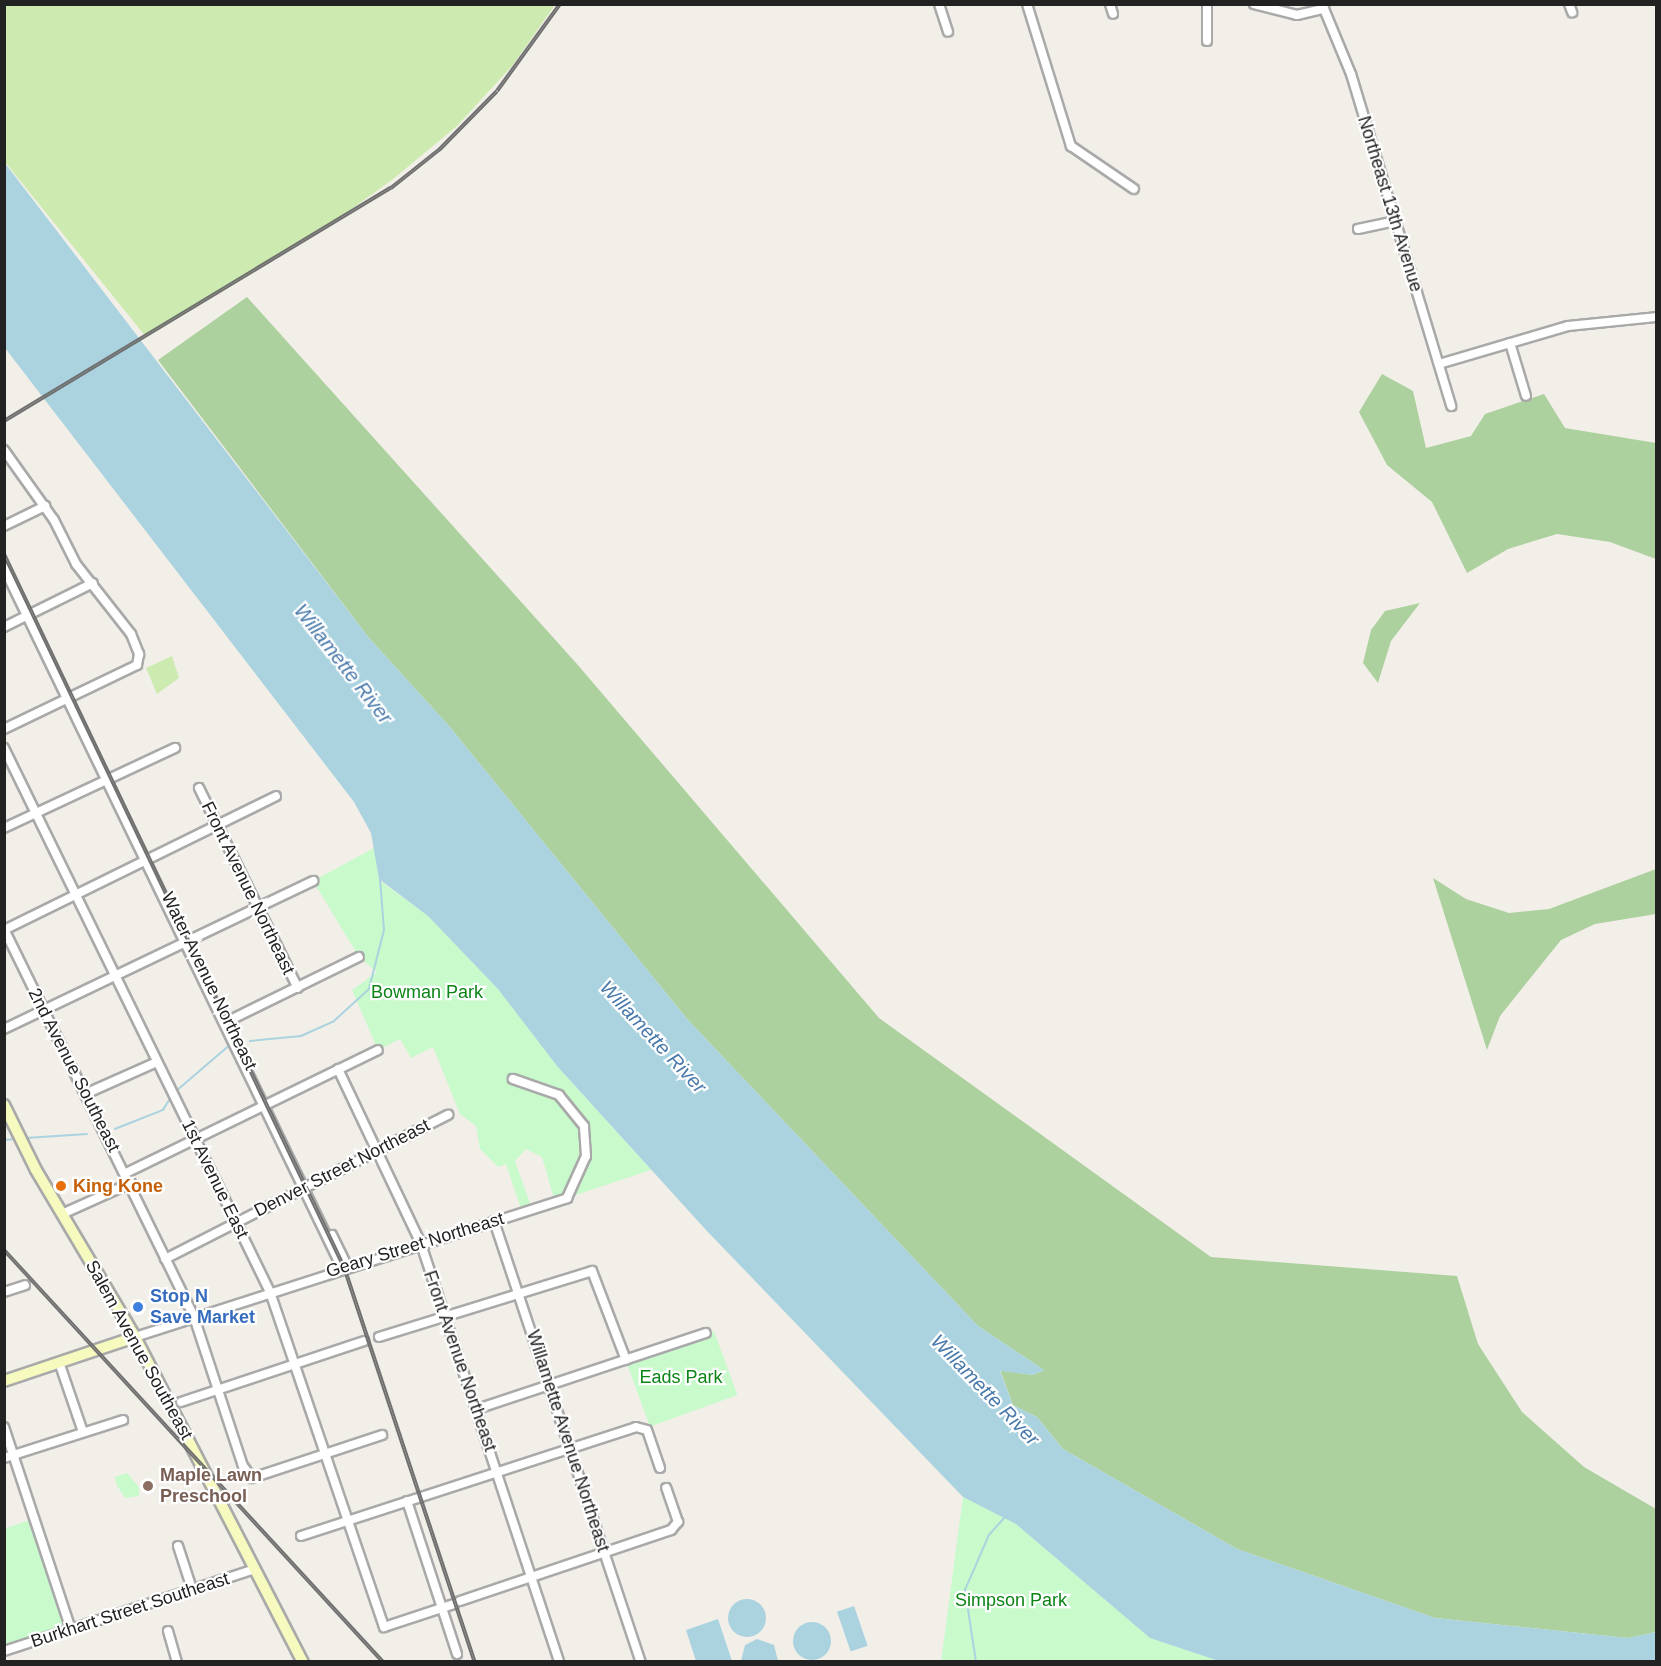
<!DOCTYPE html>
<style>
body{margin:0}
#map{position:relative;width:1661px;height:1666px;overflow:hidden;background:#f2efe9;font-family:Helvetica,sans-serif}
div>[style]{position:absolute}
[style*='--x']{left:calc(var(--x)*1px);top:calc(var(--y)*1px);width:calc(var(--w)*1px);rotate:calc(var(--a)*1deg)}
.grass>*{inset:0;background:#cdebb0}
.forest>*{inset:0;background:#add19e}
.park>*{inset:0;background:#c8facc;transform-origin:0 0}
.water>*{inset:0;background:#aad3df;transform-origin:0 0}
.round{border-radius:50%}
.stream>*{height:1.5px;margin:-0.75px;padding:0 0.75px;transform-origin:0.75px;border-radius:0.75px;background:#aad3df}
.roads{filter:drop-shadow(2px 0 #a9a9a9) drop-shadow(-2px 0 #a9a9a9) drop-shadow(0 2px #a9a9a9) drop-shadow(0 -2px #a9a9a9)}
.street>*{height:8px;margin:-4px;padding:0 4px;transform-origin:4px;border-radius:4px;background:#fff}
.secondary>*{height:10px;margin:-5px;padding:0 5px;transform-origin:5px;border-radius:5px;background:#f7fabf}
.rail>*{height:4px;margin-top:-2px;transform-origin:0;background:repeating-linear-gradient(90deg,#fff 0 4.5px,#707070 0 9px);box-sizing:border-box;border-block:2px solid #707070}
.dots>*{width:16px;height:16px;translate:-50% -50%;box-sizing:border-box;border:3px solid #fff;border-radius:50%}
span{translate:-50% -50%;white-space:nowrap;text-align:center;line-height:1.15;-webkit-text-stroke:4.5px #fff;paint-order:stroke}
.street-label{font-size:18px;color:#222}
.park-label{font-size:18px;color:#0c8416}
.food-label{font-size:18px;color:#c56008;font-weight:700}
.left{translate:0 -50%;text-align:left}
.shop-label{font-size:18px;color:#366cbe;font-weight:700}
.education-label{font-size:18px;color:#785e54;font-weight:700}
.water-label{font-size:20px;color:#4a7aab;font-style:italic}
.frame{position:absolute;inset:0;border:6px solid #222;pointer-events:none}
</style>
<div id="map">
<div class="grass">
<i style="clip-path:polygon(4px 5px,555px 5px,512px 66px,457px 126px,392px 180px,322px 230px,146px 337px,5px 162px)"></i>
<i style="clip-path:polygon(172px 656px,179px 678px,157px 694px,146px 668px)"></i>
</div>
<div class="forest">
<i style="clip-path:polygon(247px 297px,577px 664px,879px 1018px,1211px 1257px,1457px 1276px,1478px 1344px,1522px 1412px,1584px 1467px,1656px 1509px,1656px 1632px,1628px 1638px,1435px 1618px,1237px 1549px,1063px 1449px,1037px 1417px,1013px 1405px,1000px 1370px,1033px 1375px,1044px 1370px,978px 1326px,688px 1020px,449px 726px,369px 638px,158px 360px)"></i>
<i style="clip-path:polygon(1382px 374px,1413px 391px,1426px 448px,1471px 436px,1485px 414px,1544px 394px,1565px 428px,1656px 443px,1656px 559px,1610px 542px,1557px 534px,1508px 549px,1467px 573px,1432px 502px,1387px 465px,1359px 412px)"></i>
<i style="clip-path:polygon(1420px 603px,1391px 641px,1378px 683px,1363px 663px,1371px 630px,1385px 611px)"></i>
<i style="clip-path:polygon(1656px 869px,1656px 914px,1595px 924px,1561px 940px,1500px 1016px,1487px 1050px,1433px 878px,1466px 899px,1509px 913px,1549px 909px)"></i>
</div>
<div class="park">
<i style="clip-path:polygon(374px 848px,379px 880px,428px 916px,498px 989px,557px 1066px,651px 1170px,555px 1202px,542px 1157px,526px 1149px,515px 1161px,532px 1209px,522px 1212px,506px 1164px,498px 1167px,480px 1149px,476px 1126px,460px 1114px,433px 1047px,411px 1058px,400px 1039px,378px 1050px,352px 990px,377px 972px,359px 957px,313px 881px)"></i>
<i style="left:714px;top:1331px;width:68px;height:93px;rotate:70deg"></i>
<i style="clip-path:polygon(127px 1473px,139px 1487px,139px 1496px,125px 1498px,116px 1484px,115px 1477px)"></i>
<i style="clip-path:polygon(963px 1497px,1016px 1524px,1150px 1638px,1219px 1661px,941px 1662px)"></i>
<i style="clip-path:polygon(35px 1518px,71px 1630px,4px 1651px,4px 1529px)"></i>
</div>
<div class="water">
<i style="clip-path:polygon(4px 162px,369px 638px,449px 726px,688px 1020px,978px 1326px,1044px 1370px,1033px 1375px,1000px 1371px,1013px 1405px,1037px 1417px,1063px 1449px,1237px 1549px,1435px 1618px,1628px 1638px,1656px 1632px,1656px 1661px,1219px 1661px,1150px 1638px,1016px 1524px,963px 1497px,706px 1230px,557px 1066px,498px 989px,428px 916px,379px 879px,371px 833px,354px 802px,5px 348px)"></i>
<i class="round" style="left:728px;top:1599px;width:38px;height:38px"></i>
<i style="left:854px;top:1606px;width:42px;height:18px;rotate:71deg"></i>
<i style="clip-path:polygon(718px 1619px,732px 1661px,696px 1661px,686px 1630px)"></i>
<i class="round" style="left:793px;top:1622px;width:38px;height:38px"></i>
<i style="clip-path:polygon(757px 1639px,774px 1645px,778px 1661px,741px 1661px,745px 1645px)"></i>
</div>
<div class="stream">
<i style="--x:250;--y:1041;--w:51;--a:-5.6"></i>
<i style="--x:301;--y:1036;--w:36;--a:-24"></i>
<i style="--x:334;--y:1021;--w:47;--a:-42.4"></i>
<i style="--x:369;--y:989;--w:61;--a:-75.7"></i>
<i style="--x:384;--y:930;--w:51;--a:-94.5"></i>
<i style="--x:175;--y:1092;--w:72;--a:-40.5"></i>
<i style="--x:115;--y:1129;--w:52;--a:-21.6"></i>
<i style="--x:163;--y:1110;--w:13;--a:-58"></i>
<i style="--x:26;--y:1138;--w:61;--a:-3.8"></i>
<i style="--x:4;--y:1140;--w:12;--a:-5"></i>
<i style="--x:976;--y:1662;--w:73;--a:-98.7"></i>
<i style="--x:965;--y:1590;--w:60;--a:-66.4"></i>
<i style="--x:989;--y:1535;--w:24;--a:-48"></i>
</div>
<div class="roads">
<div class="street">
<i style="--x:939;--y:4;--w:29;--a:72"></i>
<i style="--x:1027;--y:4;--w:149;--a:72.8"></i>
<i style="--x:1071;--y:146;--w:76;--a:34.3"></i>
<i style="--x:1110;--y:4;--w:10;--a:73"></i>
<i style="--x:1254;--y:4;--w:44;--a:14.3"></i>
<i style="--x:1297;--y:15;--w:28;--a:-13"></i>
<i style="--x:1322;--y:4;--w:76;--a:67.5"></i>
<i style="--x:1351;--y:74;--w:347;--a:73.2"></i>
<i style="--x:1569;--y:4;--w:9;--a:69"></i>
<i style="--x:1207;--y:41;--w:37;--a:-90"></i>
<i style="--x:1358;--y:229;--w:39;--a:-12"></i>
<i style="--x:1510;--y:343;--w:55;--a:73.2"></i>
<i style="--x:1439;--y:364;--w:134;--a:-16.4"></i>
<i style="--x:1568;--y:326;--w:88;--a:-5.8"></i>
<i style="--x:4;--y:450;--w:86;--a:54.5"></i>
<i style="--x:54;--y:520;--w:49;--a:63.4"></i>
<i style="--x:76;--y:564;--w:89;--a:51.8"></i>
<i style="--x:131;--y:634;--w:22;--a:68"></i>
<i style="--x:139;--y:654;--w:11;--a:100"></i>
<i style="--x:137;--y:665;--w:148;--a:154.3"></i>
<i style="--x:4;--y:526;--w:46;--a:-26"></i>
<i style="--x:4;--y:568;--w:777;--a:64.23"></i>
<i style="--x:4;--y:627;--w:99;--a:-26.3"></i>
<i style="--x:4;--y:748;--w:606;--a:63.94"></i>
<i style="--x:270;--y:1292;--w:354;--a:71.2"></i>
<i style="--x:384;--y:1627;--w:74;--a:-18.2"></i>
<i style="--x:199;--y:788;--w:223;--a:63.7"></i>
<i style="--x:4;--y:828;--w:189;--a:-25.1"></i>
<i style="--x:4;--y:929;--w:432;--a:63.9"></i>
<i style="--x:194;--y:1317;--w:157;--a:71.8"></i>
<i style="--x:243;--y:1466;--w:15;--a:53"></i>
<i style="--x:252;--y:1478;--w:137;--a:-18.3"></i>
<i style="--x:4;--y:930;--w:303;--a:-26.2"></i>
<i style="--x:224;--y:1023;--w:150;--a:-26.1"></i>
<i style="--x:4;--y:1029;--w:343;--a:-25.6"></i>
<i style="--x:338;--y:1069;--w:194;--a:64.6"></i>
<i style="--x:421;--y:1244;--w:440;--a:71.7"></i>
<i style="--x:85;--y:1094;--w:79;--a:-24"></i>
<i style="--x:126;--y:1173;--w:280;--a:-26"></i>
<i style="--x:62;--y:1214;--w:76;--a:-24.2"></i>
<i style="--x:494;--y:1221;--w:465;--a:71.6"></i>
<i style="--x:332;--y:1235;--w:34;--a:64"></i>
<i style="--x:165;--y:1259;--w:318;--a:-27"></i>
<i style="--x:4;--y:1292;--w:22;--a:-18"></i>
<i style="--x:135;--y:1337;--w:454;--a:-17.8"></i>
<i style="--x:567;--y:1198;--w:46;--a:-65.7"></i>
<i style="--x:586;--y:1156;--w:30;--a:-94"></i>
<i style="--x:584;--y:1126;--w:40;--a:-129"></i>
<i style="--x:559;--y:1095;--w:49;--a:-160.8"></i>
<i style="--x:379;--y:1337;--w:223;--a:-17.2"></i>
<i style="--x:592;--y:1271;--w:95;--a:69.1"></i>
<i style="--x:59;--y:1362;--w:74;--a:71.1"></i>
<i style="--x:181;--y:1402;--w:193;--a:-18.4"></i>
<i style="--x:477;--y:1409;--w:241;--a:-18.4"></i>
<i style="--x:4;--y:1427;--w:214;--a:71.7"></i>
<i style="--x:4;--y:1458;--w:125;--a:-17.7"></i>
<i style="--x:407;--y:1501;--w:161;--a:71.9"></i>
<i style="--x:301;--y:1536;--w:352;--a:-18"></i>
<i style="--x:636;--y:1427;--w:11;--a:15"></i>
<i style="--x:647;--y:1430;--w:40;--a:71.1"></i>
<i style="--x:178;--y:1546;--w:45;--a:72"></i>
<i style="--x:460;--y:1601;--w:223;--a:-18.6"></i>
<i style="--x:671;--y:1530;--w:11;--a:-49"></i>
<i style="--x:678;--y:1522;--w:36;--a:-109"></i>
<i style="--x:168;--y:1631;--w:32;--a:74"></i>
<i style="--x:4;--y:1651;--w:264;--a:-18.1"></i>
</div>
<div class="secondary">
<i style="--x:4;--y:1105;--w:72;--a:63.8"></i>
<i style="--x:36;--y:1170;--w:194;--a:59.3"></i>
<i style="--x:135;--y:1337;--w:366;--a:62.7"></i>
<i style="--x:4;--y:1381;--w:138;--a:-18.6"></i>
</div>
</div>
<div class="rail">
<i style="--x:4;--y:421;--w:452;--a:-31.1"></i>
<i style="--x:391;--y:188;--w:63;--a:-38.5"></i>
<i style="--x:440;--y:149;--w:81;--a:-45.5"></i>
<i style="--x:497;--y:91;--w:107;--a:-54.1"></i>
<i style="--x:4;--y:554;--w:790;--a:64.51"></i>
<i style="--x:344;--y:1267;--w:416;--a:71.7"></i>
<i style="--x:4;--y:1250;--w:560;--a:47.39"></i>
</div>
<div class="dots">
<i style="left:61px;top:1186px;background:#e8710a"></i>
<i style="left:138px;top:1307px;background:#3f7fe0"></i>
<i style="left:148px;top:1486px;background:#8d6e63"></i>
</div>
<div class="street-label">
<span style="left:1390px;top:204px;rotate:73deg">Northeast 13th Avenue</span>
<span style="left:248px;top:888px;rotate:64deg">Front Avenue Northeast</span>
<span style="left:209px;top:981px;rotate:64deg">Water Avenue Northeast</span>
<span style="left:74px;top:1070px;rotate:63deg">2nd Avenue Southeast</span>
<span style="left:342px;top:1168px;rotate:-27deg">Denver Street Northeast</span>
<span style="left:215px;top:1179px;rotate:64deg">1st Avenue East</span>
<span style="left:415px;top:1245px;rotate:-17deg">Geary Street Northeast</span>
<span style="left:139px;top:1350px;rotate:61deg">Salem Avenue Southeast</span>
<span style="left:460px;top:1361px;rotate:71deg">Front Avenue Northeast</span>
<span style="left:568px;top:1441px;rotate:72deg">Willamette Avenue Northeast</span>
<span style="left:130px;top:1610px;rotate:-18deg">Burkhart Street Southeast</span>
</div>
<div class="park-label">
<span style="left:427px;top:992px">Bowman Park</span>
<span style="left:681px;top:1377px">Eads Park</span>
<span style="left:1011px;top:1600px">Simpson Park</span>
</div>
<div class="food-label">
<span class="left" style="left:73px;top:1186px">King Kone</span>
</div>
<div class="shop-label">
<span class="left" style="left:150px;top:1307px">Stop N<br>Save Market</span>
</div>
<div class="education-label">
<span class="left" style="left:160px;top:1486px">Maple Lawn<br>Preschool</span>
</div>
<div class="water-label">
<span style="left:343px;top:664px;rotate:52deg">Willamette River</span>
<span style="left:653px;top:1037px;rotate:47deg">Willamette River</span>
<span style="left:985px;top:1390px;rotate:46deg">Willamette River</span>
</div>
<div class="frame"></div>
</div>
